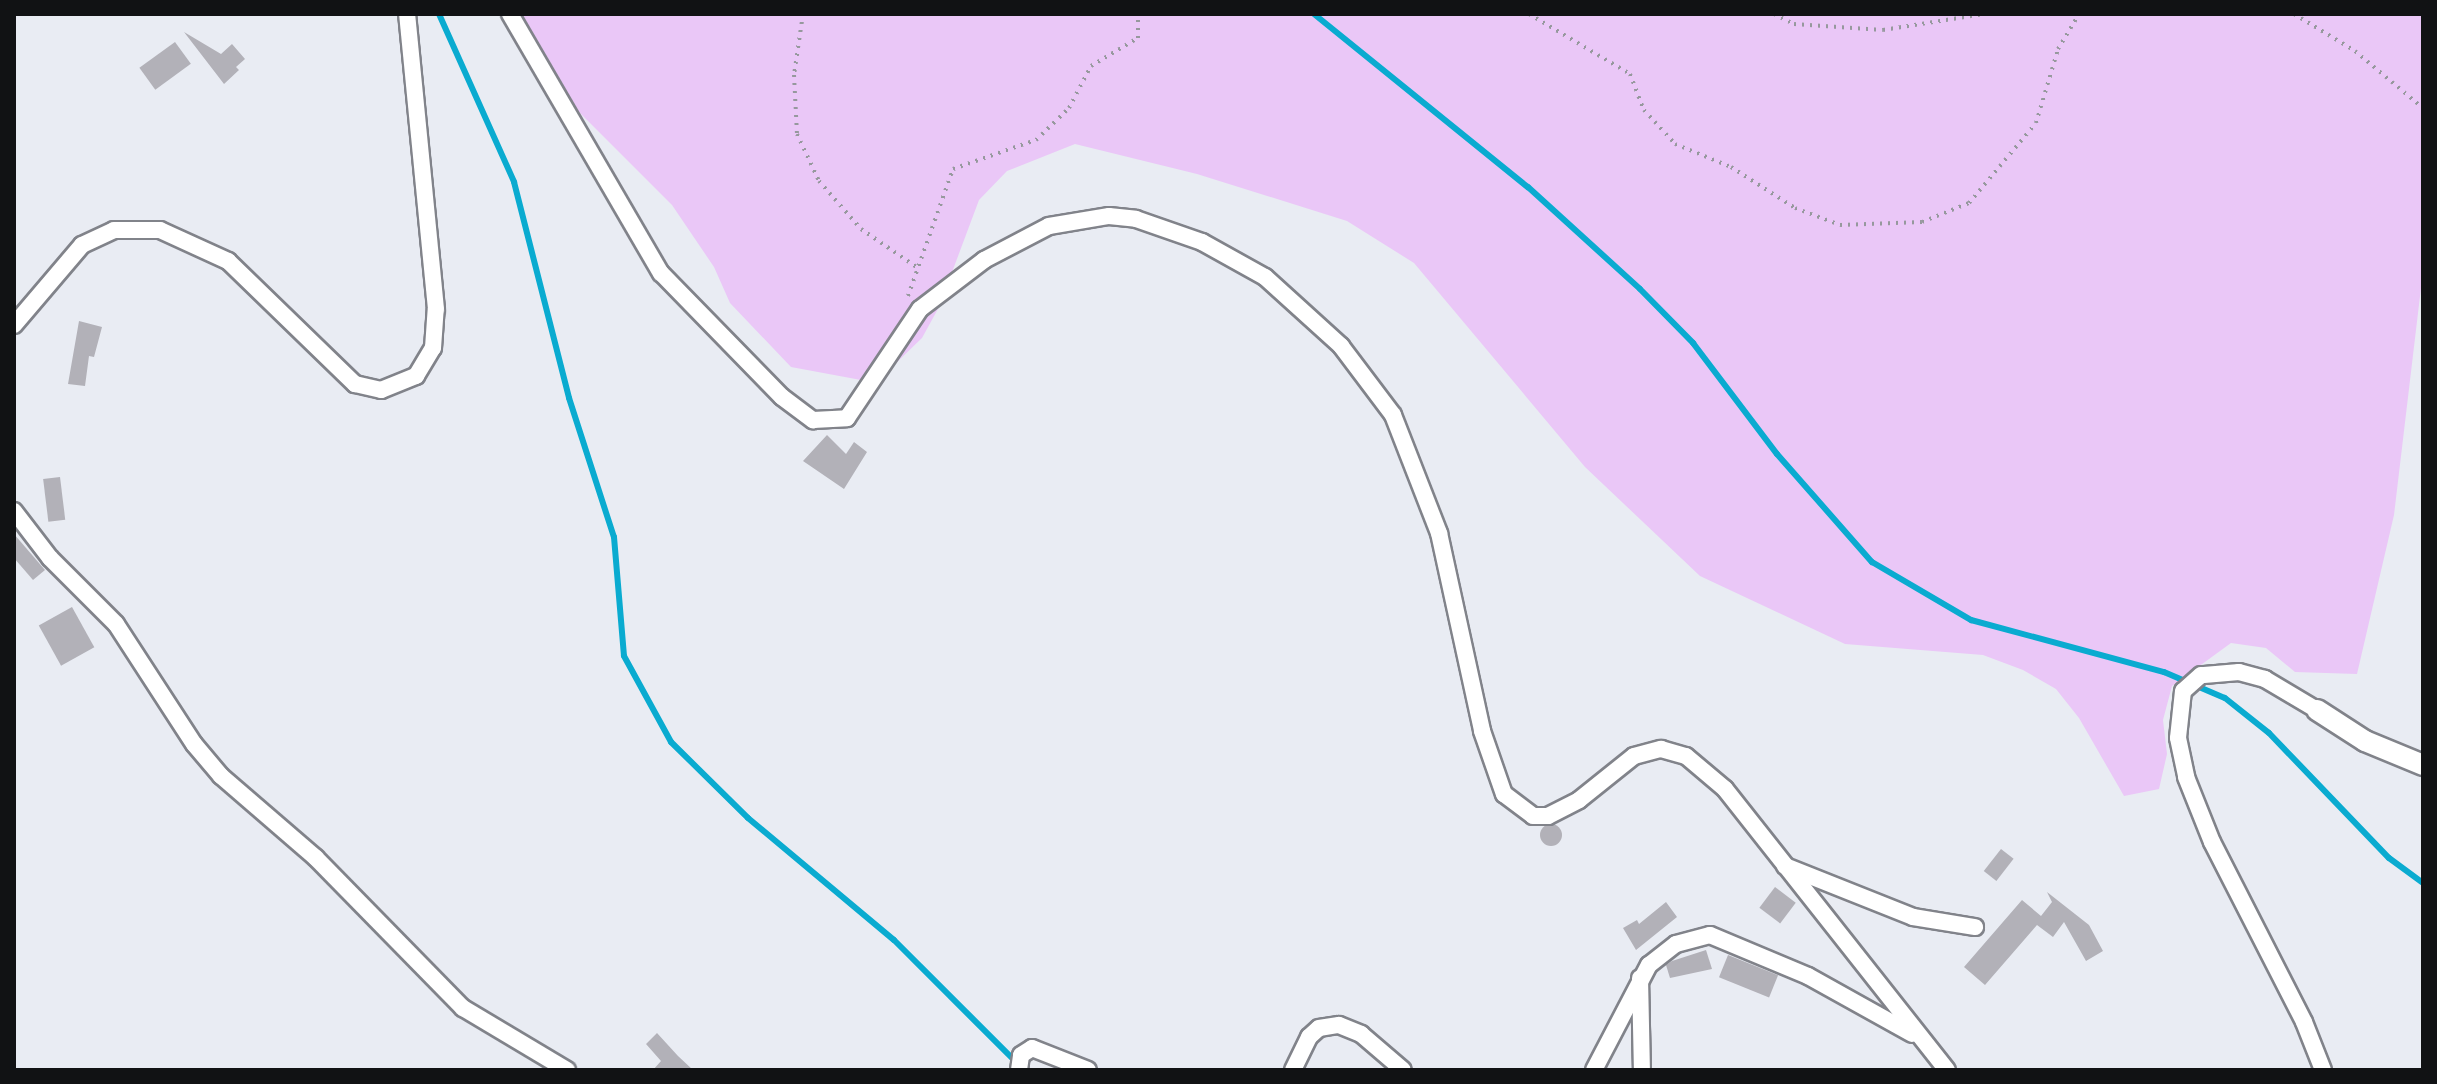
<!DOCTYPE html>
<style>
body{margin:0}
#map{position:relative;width:2437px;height:1084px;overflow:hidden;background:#e9ecf3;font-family:Commissioner,sans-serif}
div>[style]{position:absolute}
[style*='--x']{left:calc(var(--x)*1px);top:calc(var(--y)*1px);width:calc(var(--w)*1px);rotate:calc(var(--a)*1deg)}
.green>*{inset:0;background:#eac7f7}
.stream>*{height:6px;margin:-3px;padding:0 3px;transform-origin:3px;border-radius:3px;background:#0aabd0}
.building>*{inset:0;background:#b2b1b8;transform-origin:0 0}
.round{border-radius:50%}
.path>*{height:4px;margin-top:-2px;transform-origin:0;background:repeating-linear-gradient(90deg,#96989d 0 2px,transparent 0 8px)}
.roads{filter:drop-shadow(2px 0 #81838a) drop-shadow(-2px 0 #81838a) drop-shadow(0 2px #81838a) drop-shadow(0 -2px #81838a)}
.minor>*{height:16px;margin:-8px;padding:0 8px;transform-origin:8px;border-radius:8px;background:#fff}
.tertiary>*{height:20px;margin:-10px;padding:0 10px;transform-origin:10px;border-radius:10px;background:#fff}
span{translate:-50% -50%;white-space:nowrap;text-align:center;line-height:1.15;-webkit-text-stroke:6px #e9ecf3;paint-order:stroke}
.frame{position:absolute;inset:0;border:16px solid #111214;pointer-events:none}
</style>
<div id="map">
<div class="green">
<i style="clip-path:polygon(497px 14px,2423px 14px,2423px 271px,2394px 515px,2357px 674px,2295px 672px,2266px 648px,2231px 643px,2172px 686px,2163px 720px,2167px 754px,2159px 789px,2124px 796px,2079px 718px,2056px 689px,2023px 670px,1983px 655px,1845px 644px,1700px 576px,1585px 467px,1414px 263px,1347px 221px,1197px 174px,1075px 144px,1007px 171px,979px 200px,939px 307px,922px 338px,894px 365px,861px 380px,791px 367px,730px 303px,714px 267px,672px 205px,571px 104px,508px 19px)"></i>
</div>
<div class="stream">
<i style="--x:439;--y:14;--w:184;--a:65.9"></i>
<i style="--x:514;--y:182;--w:223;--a:75.7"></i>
<i style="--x:569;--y:398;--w:146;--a:72.1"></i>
<i style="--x:614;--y:537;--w:119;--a:85.2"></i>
<i style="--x:624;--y:656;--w:98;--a:61.3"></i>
<i style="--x:671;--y:742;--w:108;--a:44.6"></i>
<i style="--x:748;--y:818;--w:190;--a:39.9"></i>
<i style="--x:894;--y:940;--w:175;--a:45"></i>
<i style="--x:1314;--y:14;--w:275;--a:39"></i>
<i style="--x:1528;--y:187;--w:151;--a:42.3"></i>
<i style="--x:1640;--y:289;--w:76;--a:45.5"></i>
<i style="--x:1693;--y:343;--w:139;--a:52.9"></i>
<i style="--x:1777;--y:454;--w:144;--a:48.7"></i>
<i style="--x:1872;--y:562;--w:115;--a:30.4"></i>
<i style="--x:1971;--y:620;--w:200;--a:15.1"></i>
<i style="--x:2164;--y:672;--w:66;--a:23.1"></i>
<i style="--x:2225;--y:698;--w:56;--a:38.5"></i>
<i style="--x:2269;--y:733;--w:173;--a:46.2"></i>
<i style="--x:2389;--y:858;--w:42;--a:36.3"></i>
</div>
<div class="building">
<i style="clip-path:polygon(184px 32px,221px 54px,232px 44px,245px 59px,236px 67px,239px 70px,224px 84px)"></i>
<i style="left:175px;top:42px;width:27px;height:44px;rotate:54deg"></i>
<i style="clip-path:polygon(79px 321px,102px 327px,94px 357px,89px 356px,85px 386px,68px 384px)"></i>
<i style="clip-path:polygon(827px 435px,846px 454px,854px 442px,867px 452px,844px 489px,803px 461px)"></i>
<i style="left:60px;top:477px;width:43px;height:17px;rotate:83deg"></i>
<i style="clip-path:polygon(14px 534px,45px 570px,33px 580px,14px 558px)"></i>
<i style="left:72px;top:607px;width:46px;height:38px;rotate:61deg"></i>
<i class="round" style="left:1540px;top:824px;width:22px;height:22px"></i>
<i style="left:2001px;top:849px;width:16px;height:28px;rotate:38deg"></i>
<i style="left:1775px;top:887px;width:26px;height:26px;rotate:37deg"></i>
<i style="clip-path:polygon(2047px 892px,2089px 925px,2103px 951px,2086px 961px,2064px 922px,2053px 937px,2037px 925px,1985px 985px,1964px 967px,2022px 900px,2041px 916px,2052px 902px)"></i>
<i style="clip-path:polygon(1666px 902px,1677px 917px,1636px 950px,1623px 928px,1637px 920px,1639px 924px)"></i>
<i style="clip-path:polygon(1706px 950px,1712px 969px,1670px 978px,1666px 965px,1672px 961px)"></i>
<i style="left:1728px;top:955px;width:54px;height:24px;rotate:22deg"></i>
<i style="clip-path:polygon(657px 1033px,678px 1056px,693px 1070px,653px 1070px,661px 1061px,646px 1044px)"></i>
</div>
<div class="path">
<i style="--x:803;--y:14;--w:62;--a:98.4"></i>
<i style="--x:794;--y:75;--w:59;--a:87.1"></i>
<i style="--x:797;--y:134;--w:52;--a:64.9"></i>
<i style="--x:819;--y:181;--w:64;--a:48.8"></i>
<i style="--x:861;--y:229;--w:69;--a:34.4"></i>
<i style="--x:1529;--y:14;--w:117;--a:30.7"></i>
<i style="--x:1630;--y:74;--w:39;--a:69"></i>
<i style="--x:1644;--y:110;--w:46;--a:47.6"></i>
<i style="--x:1675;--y:144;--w:61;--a:22.3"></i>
<i style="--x:1731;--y:167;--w:76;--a:32.6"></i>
<i style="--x:1795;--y:208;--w:48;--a:20.7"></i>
<i style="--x:1840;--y:225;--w:82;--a:-2.1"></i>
<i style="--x:1922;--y:222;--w:51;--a:-22"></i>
<i style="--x:1969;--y:203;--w:104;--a:-50.1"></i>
<i style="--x:2036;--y:123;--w:77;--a:-73.4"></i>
<i style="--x:2058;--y:49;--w:41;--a:-59"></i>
<i style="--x:1774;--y:14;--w:22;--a:27"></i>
<i style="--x:1794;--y:24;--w:89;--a:3.9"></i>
<i style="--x:1883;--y:30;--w:102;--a:-9"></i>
<i style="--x:2294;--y:14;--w:71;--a:31.2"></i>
<i style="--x:2355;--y:51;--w:89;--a:40"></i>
<i style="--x:908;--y:296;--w:135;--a:-70.5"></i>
<i style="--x:953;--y:169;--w:88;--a:-19.3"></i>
<i style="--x:1036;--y:140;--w:46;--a:-44.1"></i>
<i style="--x:1069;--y:108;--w:47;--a:-62.4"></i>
<i style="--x:1091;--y:66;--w:55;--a:-30.8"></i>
<i style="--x:1138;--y:38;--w:24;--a:-90"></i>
</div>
<div class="roads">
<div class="minor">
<i style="--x:510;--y:14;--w:300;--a:59.8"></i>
<i style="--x:661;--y:273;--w:173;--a:45.7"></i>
<i style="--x:782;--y:397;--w:39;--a:37"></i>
<i style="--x:813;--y:420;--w:34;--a:-3"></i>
<i style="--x:847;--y:418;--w:131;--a:-56.2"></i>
<i style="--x:920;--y:309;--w:81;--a:-37.4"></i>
<i style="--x:984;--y:260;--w:73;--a:-27.6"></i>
<i style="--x:1049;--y:226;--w:61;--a:-9.5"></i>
<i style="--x:1109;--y:216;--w:27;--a:6"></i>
<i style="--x:1136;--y:219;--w:70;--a:19.2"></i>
<i style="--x:1202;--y:242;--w:72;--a:29.1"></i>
<i style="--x:1265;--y:277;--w:103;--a:42.2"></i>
<i style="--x:1341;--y:346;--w:86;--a:53"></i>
<i style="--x:1393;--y:415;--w:127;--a:68.7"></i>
<i style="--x:1439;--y:533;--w:203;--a:77.7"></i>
<i style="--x:1482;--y:731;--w:67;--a:70.8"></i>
<i style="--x:1504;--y:794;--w:36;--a:37"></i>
<i style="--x:1533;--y:816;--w:15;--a:0"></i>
<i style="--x:1548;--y:816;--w:35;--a:-27"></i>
<i style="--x:1579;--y:800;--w:70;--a:-38.7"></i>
<i style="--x:1634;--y:756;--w:28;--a:-15"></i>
<i style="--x:1661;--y:749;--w:26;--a:16"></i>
<i style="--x:1686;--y:756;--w:51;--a:40.2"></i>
<i style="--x:1725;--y:789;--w:358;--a:51.7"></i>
<i style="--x:14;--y:325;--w:105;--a:-49.6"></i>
<i style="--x:82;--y:245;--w:35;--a:-25"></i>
<i style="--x:114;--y:230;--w:46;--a:0"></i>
<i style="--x:160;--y:230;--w:75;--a:24.5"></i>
<i style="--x:228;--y:261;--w:177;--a:44.1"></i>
<i style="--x:355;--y:384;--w:27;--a:13"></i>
<i style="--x:381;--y:390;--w:38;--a:-22"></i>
<i style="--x:416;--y:376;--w:33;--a:-59"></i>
<i style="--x:433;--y:348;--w:39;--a:-86"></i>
<i style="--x:436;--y:309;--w:296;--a:-95.6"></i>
<i style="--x:14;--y:511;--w:59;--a:52.5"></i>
<i style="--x:50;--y:558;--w:93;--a:45"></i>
<i style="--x:116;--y:624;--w:143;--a:57"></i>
<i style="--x:194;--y:744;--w:42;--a:49.8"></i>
<i style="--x:221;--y:776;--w:125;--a:40.8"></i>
<i style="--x:316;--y:858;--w:210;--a:45.6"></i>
<i style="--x:463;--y:1008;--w:121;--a:30.8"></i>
<i style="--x:2317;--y:710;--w:61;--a:-149.2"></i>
<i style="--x:2265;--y:679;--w:27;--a:-165"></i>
<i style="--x:2239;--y:672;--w:38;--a:175"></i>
<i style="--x:2201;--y:675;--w:24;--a:138"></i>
<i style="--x:2183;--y:691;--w:47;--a:96.1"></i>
<i style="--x:2178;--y:738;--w:40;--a:78"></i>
<i style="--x:2186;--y:777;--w:70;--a:68.2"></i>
<i style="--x:2212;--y:842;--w:202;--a:62.9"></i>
<i style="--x:2304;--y:1022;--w:52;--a:68.4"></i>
<i style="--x:1785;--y:866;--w:138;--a:21.7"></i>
<i style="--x:1913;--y:917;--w:63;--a:9.2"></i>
<i style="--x:1640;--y:978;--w:92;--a:88.8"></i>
<i style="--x:1019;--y:1070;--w:15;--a:-82"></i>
<i style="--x:1021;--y:1055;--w:13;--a:-32"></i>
<i style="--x:1032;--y:1048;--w:60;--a:21.4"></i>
<i style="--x:1293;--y:1070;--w:37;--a:-64"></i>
<i style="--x:1309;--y:1037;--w:13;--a:-42"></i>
<i style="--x:1319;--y:1028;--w:20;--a:-9"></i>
<i style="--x:1339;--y:1025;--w:24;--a:22"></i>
<i style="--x:1361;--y:1034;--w:55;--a:40.6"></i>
<i style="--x:1594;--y:1070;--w:119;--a:-62.4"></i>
<i style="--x:1649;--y:965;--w:34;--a:-38"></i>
<i style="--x:1676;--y:944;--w:35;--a:-15"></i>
<i style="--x:1710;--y:935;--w:106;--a:22.7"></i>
<i style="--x:1808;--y:976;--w:119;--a:29.1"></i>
</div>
<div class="tertiary">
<i style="--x:2317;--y:710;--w:57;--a:32.9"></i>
<i style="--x:2365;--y:741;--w:63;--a:22.5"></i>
</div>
</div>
<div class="frame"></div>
</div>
